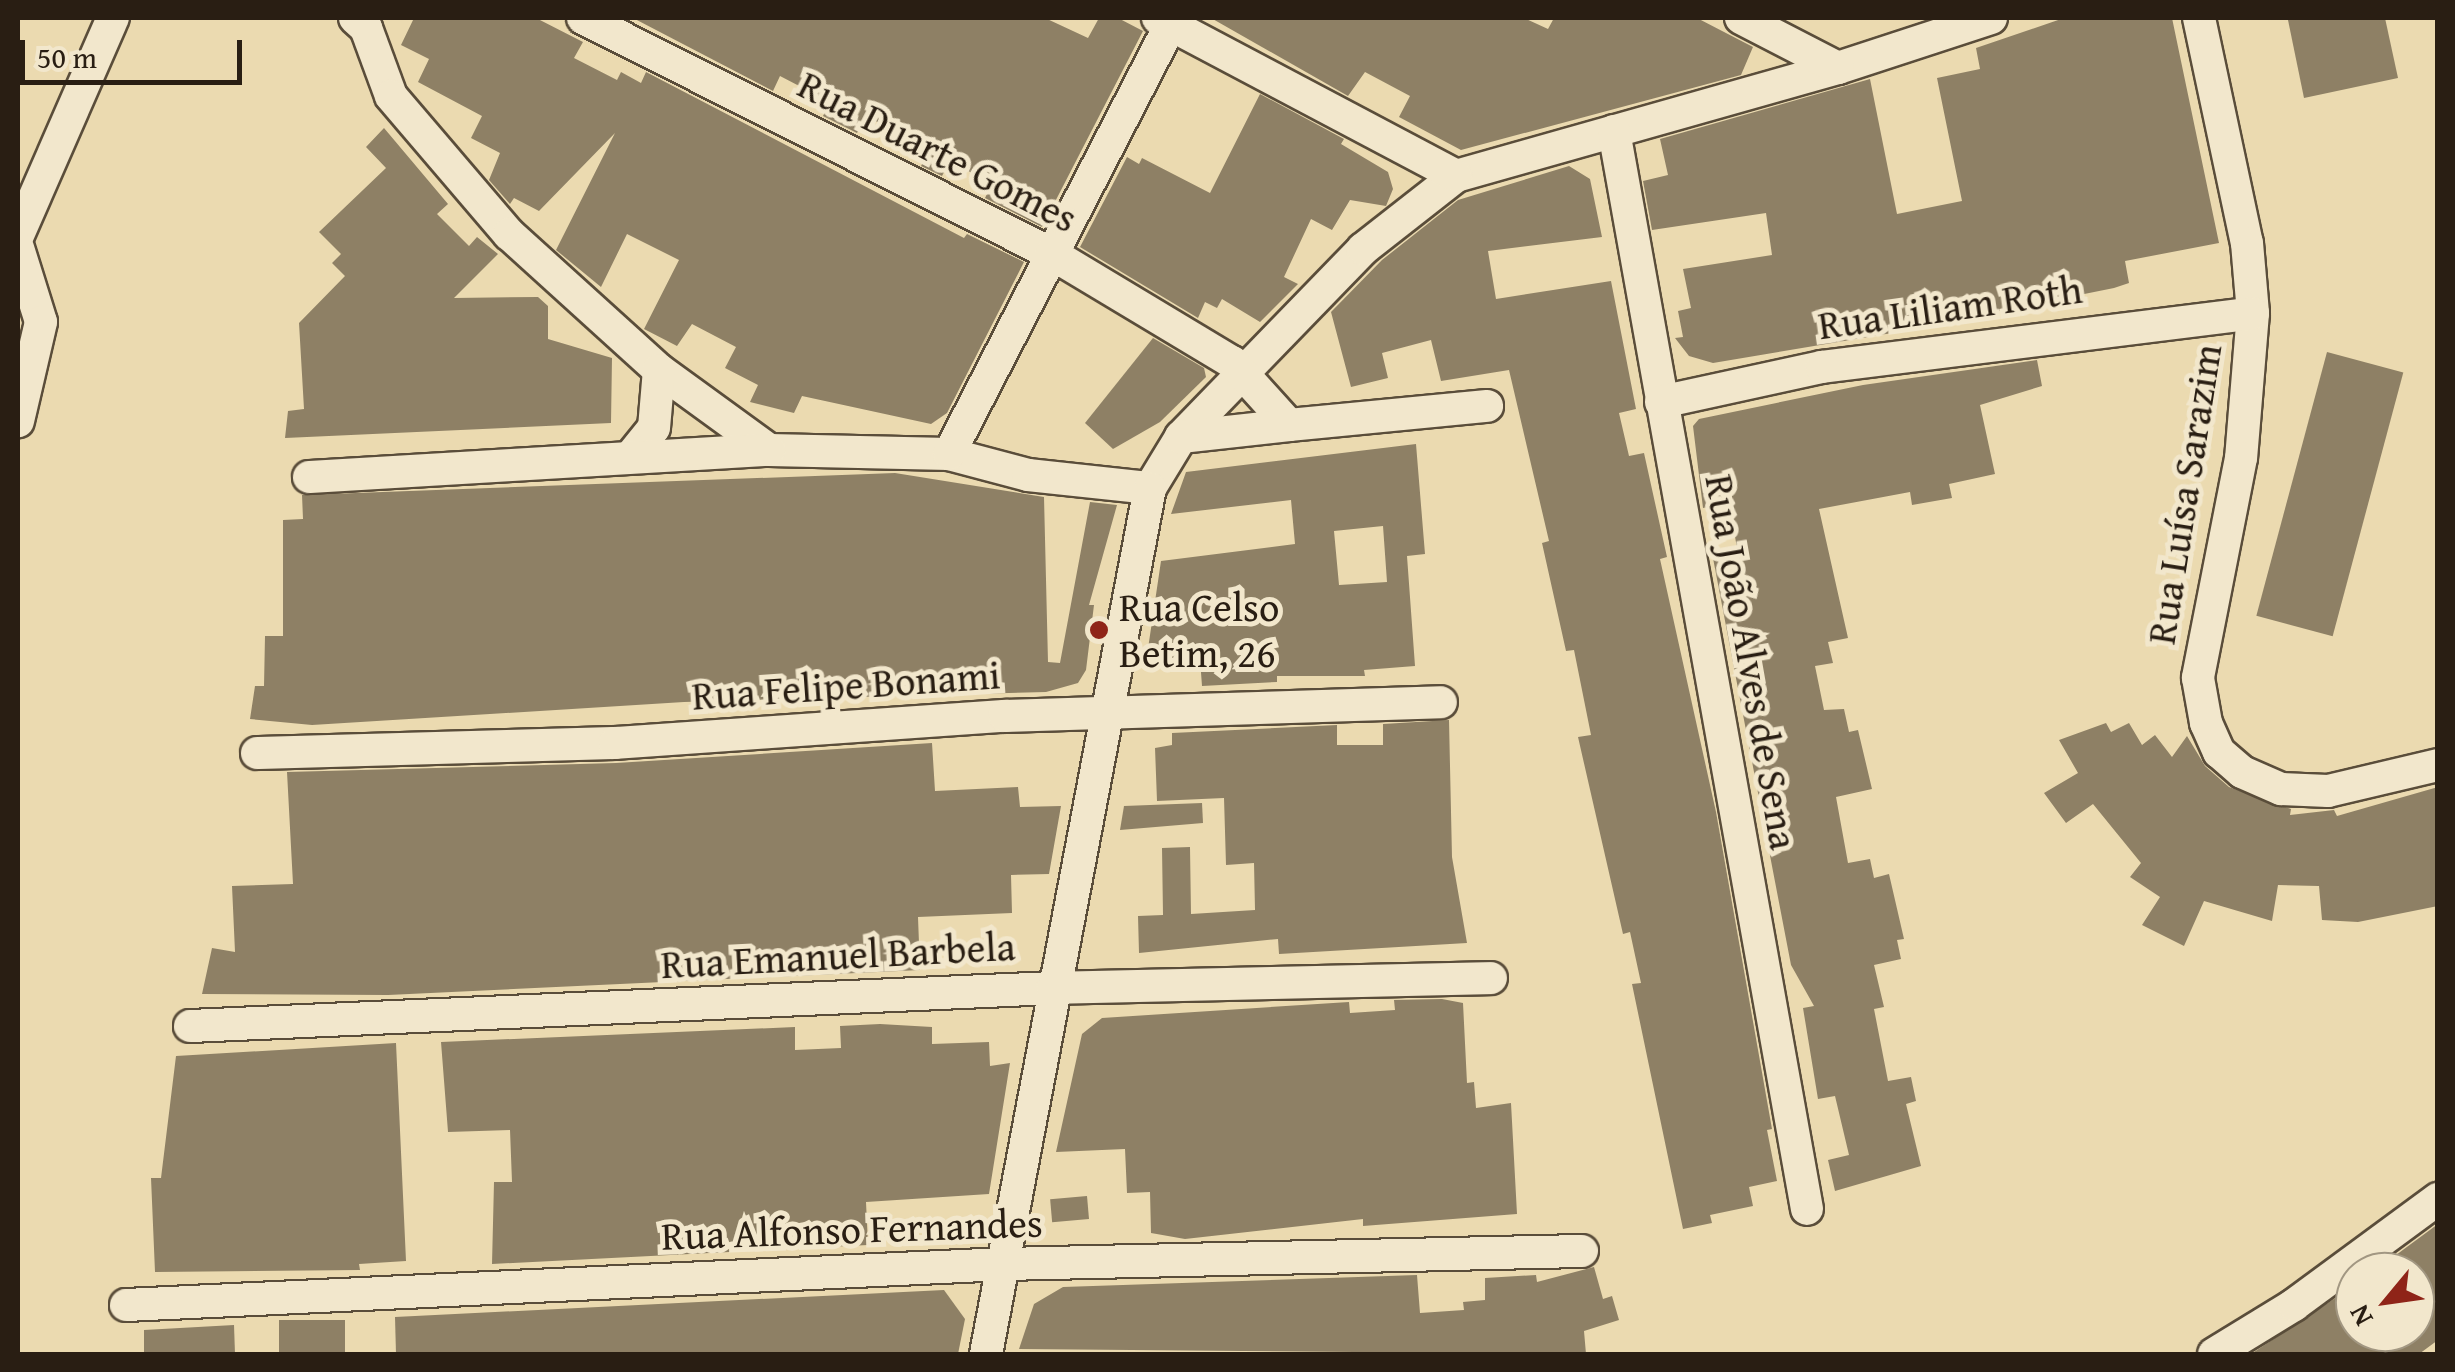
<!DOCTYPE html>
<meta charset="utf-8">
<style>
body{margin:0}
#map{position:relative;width:2455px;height:1372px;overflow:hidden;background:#ebdab0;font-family:"Gentium Book Plus",serif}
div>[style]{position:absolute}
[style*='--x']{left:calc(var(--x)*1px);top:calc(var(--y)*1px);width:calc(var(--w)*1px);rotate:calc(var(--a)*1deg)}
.building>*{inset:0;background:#8e8065;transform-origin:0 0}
.roads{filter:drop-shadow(2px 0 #5a4d3a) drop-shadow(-2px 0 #5a4d3a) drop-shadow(0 2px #5a4d3a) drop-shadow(0 -2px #5a4d3a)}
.minor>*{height:32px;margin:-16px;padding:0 16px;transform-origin:16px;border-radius:16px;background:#f2e7cc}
.dots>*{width:28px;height:28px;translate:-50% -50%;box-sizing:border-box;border:5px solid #f2e7cc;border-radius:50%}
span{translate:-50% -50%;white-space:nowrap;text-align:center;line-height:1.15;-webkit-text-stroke:10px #f2e7cc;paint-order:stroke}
.street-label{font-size:40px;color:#291e13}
.poi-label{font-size:40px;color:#291e13}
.left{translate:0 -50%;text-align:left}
.frame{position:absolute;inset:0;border:20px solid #291e13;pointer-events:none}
.north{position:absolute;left:2335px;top:1252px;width:100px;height:100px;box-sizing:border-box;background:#f2e7cc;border:2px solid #a29782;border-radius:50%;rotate:241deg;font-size:28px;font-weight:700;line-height:40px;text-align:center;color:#291e13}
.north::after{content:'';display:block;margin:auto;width:35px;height:45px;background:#8f2418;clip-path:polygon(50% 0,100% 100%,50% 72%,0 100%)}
.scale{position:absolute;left:20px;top:40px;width:222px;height:45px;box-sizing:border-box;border:5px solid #291e13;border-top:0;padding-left:12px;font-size:30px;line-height:35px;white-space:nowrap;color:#291e13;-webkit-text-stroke:8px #f2e7cc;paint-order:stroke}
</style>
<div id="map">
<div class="building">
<i style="clip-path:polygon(414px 18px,536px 18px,583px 42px,574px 58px,617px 80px,621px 72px,641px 83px,646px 72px,964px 238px,967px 234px,1024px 262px,947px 413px,931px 424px,802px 396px,794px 413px,750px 402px,758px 385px,725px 368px,736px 347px,692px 324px,677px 346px,644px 329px,679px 260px,627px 234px,601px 287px,556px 250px,615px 133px,539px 211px,514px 198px,510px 204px,489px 180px,500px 153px,471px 138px,482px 116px,418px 82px,429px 59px,401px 45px)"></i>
<i style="clip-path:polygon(633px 18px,1045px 18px,1088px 38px,1099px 18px,1118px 18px,1143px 31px,1042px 227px,985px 198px,992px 184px,950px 161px,942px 176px,921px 166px,930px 150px,866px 116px,857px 133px,823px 116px,830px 102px,780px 76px,773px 91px)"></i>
<i style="clip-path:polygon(1211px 18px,1524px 18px,1548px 29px,1554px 18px,1697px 18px,1753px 47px,1741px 75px,1461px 150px,1399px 117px,1410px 96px,1365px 72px,1348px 96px)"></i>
<i style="clip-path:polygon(2064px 18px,2172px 18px,2219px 243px,2125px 261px,2129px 283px,2114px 288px,1964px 318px,1963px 309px,1917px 319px,1919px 326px,1898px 332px,1713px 363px,1689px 356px,1675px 338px,1683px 337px,1678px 311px,1691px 308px,1683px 269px,1772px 255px,1766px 213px,1652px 230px,1643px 181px,1668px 175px,1660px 139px,1870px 79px,1897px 214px,1962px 201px,1937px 78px,1980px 69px,1976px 48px)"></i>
<i style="clip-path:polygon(2301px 18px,2385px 18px,2398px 78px,2304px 98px,2288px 20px)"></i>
<i style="clip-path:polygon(1260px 94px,1344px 139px,1341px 144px,1388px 172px,1393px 189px,1386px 206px,1350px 200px,1332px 230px,1311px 219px,1284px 277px,1298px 284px,1260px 322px,1222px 299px,1217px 308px,1205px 302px,1198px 318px,1080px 247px,1127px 157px,1139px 164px,1142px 158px,1210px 193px)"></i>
<i style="clip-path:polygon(384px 128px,448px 204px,437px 214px,469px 246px,477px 237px,498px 254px,454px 298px,538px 297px,548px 306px,548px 339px,612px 358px,611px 423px,285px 438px,288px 411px,304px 409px,299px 323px,345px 276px,332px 263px,341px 254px,319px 232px,386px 168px,366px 147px)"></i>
<i style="clip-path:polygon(1569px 166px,1590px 179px,1602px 237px,1488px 251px,1496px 299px,1611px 281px,1636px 409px,1619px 413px,1629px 456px,1644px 453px,1663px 539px,1667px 557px,1660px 559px,1716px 812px,1772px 1129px,1767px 1130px,1777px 1181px,1749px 1187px,1753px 1206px,1710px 1215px,1712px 1223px,1683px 1229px,1632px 984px,1641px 983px,1630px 932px,1623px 934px,1578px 737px,1591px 735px,1574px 650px,1566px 651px,1542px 543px,1549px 541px,1509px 370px,1441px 381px,1431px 340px,1382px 353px,1388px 378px,1351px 387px,1331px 312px,1382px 260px,1458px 200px)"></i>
<i style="clip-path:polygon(1153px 338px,1204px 368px,1206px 377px,1160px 422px,1113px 449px,1085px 423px)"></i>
<i style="left:2327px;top:352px;width:79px;height:273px;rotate:15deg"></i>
<i style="clip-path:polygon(2037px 360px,2042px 386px,1980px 405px,1995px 474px,1949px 484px,1952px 498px,1912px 505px,1910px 492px,1819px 509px,1848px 638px,1828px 642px,1833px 663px,1815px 666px,1824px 710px,1844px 709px,1849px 732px,1858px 730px,1872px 789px,1836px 797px,1848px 863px,1870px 859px,1874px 878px,1889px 874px,1904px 939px,1897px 940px,1901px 959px,1874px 965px,1884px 1007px,1874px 1009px,1888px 1081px,1911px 1077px,1916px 1101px,1906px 1104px,1921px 1166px,1835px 1191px,1828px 1160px,1849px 1155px,1835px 1096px,1818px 1099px,1803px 1008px,1814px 1006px,1791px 965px,1712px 553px,1737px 548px,1729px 503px,1703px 508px,1693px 426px,1699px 419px,1863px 385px)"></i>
<i style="clip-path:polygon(evenodd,1416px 444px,1425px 554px,1407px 556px,1415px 666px,1364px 670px,1365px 676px,1277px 676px,1277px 682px,1202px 686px,1200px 659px,1146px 662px,1161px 561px,1295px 544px,1291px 500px,1171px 514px,1186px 472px,1416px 444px,1383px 526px,1387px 582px,1339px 585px,1334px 531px,1383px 526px)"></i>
<i style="clip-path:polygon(895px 473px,1044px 497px,1048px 662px,1060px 663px,1090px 502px,1117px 505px,1089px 605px,1094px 605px,1086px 670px,1078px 683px,1046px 692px,684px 702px,312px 725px,250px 719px,255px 686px,264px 686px,265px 636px,283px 636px,283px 520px,303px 519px,302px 495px)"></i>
<i style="clip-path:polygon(1449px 720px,1452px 857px,1467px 943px,1279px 954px,1278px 939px,1139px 953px,1138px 916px,1163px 915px,1162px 848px,1190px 847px,1191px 914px,1255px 910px,1254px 863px,1226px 865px,1224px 798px,1157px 801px,1155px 748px,1172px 745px,1172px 733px,1337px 725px,1337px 745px,1383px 745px,1383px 724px)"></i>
<i style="clip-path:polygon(2106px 723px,2111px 732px,2129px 723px,2142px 745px,2155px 735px,2172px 757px,2187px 736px,2205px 766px,2229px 787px,2291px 809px,2290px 815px,2334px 810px,2337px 816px,2438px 787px,2438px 906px,2358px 922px,2322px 920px,2319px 886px,2278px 885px,2272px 921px,2204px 901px,2184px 946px,2142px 925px,2160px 897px,2130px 877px,2141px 863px,2093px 804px,2066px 823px,2044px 793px,2078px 773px,2059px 740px)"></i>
<i style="clip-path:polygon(932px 743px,935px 791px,1018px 787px,1020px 807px,1061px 806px,1049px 874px,1011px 875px,1012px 913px,918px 917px,920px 970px,388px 995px,202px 994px,212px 948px,235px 952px,232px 886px,293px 884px,287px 772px,616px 763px)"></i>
<i style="clip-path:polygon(1202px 803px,1203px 823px,1120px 830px,1124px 806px)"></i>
<i style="clip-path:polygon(1442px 999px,1463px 1003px,1467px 1083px,1474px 1082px,1476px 1108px,1511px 1103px,1517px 1214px,1363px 1226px,1363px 1219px,1185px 1239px,1151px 1233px,1150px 1192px,1127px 1193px,1125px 1149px,1056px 1152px,1082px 1034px,1102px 1018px,1349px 1002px,1350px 1013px,1395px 1010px,1394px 1000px)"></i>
<i style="clip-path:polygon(880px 1024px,932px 1027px,932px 1044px,989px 1042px,990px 1066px,1010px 1063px,989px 1194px,866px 1202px,868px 1245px,492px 1264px,494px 1182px,512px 1182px,510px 1130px,448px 1132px,441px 1042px,795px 1027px,795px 1050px,841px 1048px,840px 1026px)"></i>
<i style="clip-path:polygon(396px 1043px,406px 1261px,359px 1264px,360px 1270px,155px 1272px,151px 1178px,161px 1178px,176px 1056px)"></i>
<i style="left:1087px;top:1196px;width:23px;height:37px;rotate:85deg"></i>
<i style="clip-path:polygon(2438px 1224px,2438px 1340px,2419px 1354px,2251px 1354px,2355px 1285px,2355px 1332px,2415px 1332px,2415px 1272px,2373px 1272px)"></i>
<i style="clip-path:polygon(1594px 1267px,1603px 1299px,1612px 1296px,1619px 1320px,1584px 1331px,1586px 1354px,1019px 1349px,1034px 1304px,1063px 1287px,1417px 1275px,1420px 1313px,1464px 1310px,1463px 1302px,1485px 1300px,1485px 1278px,1536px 1275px,1537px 1282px)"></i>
<i style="clip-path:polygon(944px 1290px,965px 1319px,958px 1354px,396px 1354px,395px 1317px)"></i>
<i style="left:345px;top:1320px;width:34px;height:66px;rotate:90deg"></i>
<i style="clip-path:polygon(234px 1325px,235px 1354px,144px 1353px,144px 1330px)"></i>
</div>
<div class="roads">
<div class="minor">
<i style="--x:355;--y:18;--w:15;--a:42"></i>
<i style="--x:366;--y:28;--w:72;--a:69.8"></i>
<i style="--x:391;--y:96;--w:182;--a:49.5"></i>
<i style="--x:509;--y:234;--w:202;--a:42.2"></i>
<i style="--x:659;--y:370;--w:136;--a:36"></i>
<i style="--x:769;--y:450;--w:180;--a:1.3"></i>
<i style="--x:949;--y:454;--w:82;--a:14.9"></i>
<i style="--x:1028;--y:475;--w:123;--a:6.1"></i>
<i style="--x:1150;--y:488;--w:60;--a:-58.7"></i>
<i style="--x:1181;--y:437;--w:262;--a:-45.9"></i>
<i style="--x:1363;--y:249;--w:118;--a:-38.1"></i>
<i style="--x:1456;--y:176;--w:397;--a:-15.8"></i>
<i style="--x:1838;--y:68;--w:161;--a:-18.1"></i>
<i style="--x:583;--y:18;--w:525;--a:26.71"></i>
<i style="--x:1052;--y:254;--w:210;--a:31"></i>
<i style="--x:1232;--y:362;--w:85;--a:47.9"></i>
<i style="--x:1289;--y:425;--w:199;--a:-5.5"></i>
<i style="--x:1158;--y:18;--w:337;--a:27.9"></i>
<i style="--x:1741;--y:18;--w:109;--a:27.3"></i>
<i style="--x:2199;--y:18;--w:230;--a:78"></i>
<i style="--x:2247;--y:243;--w:70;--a:85.1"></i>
<i style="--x:2253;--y:313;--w:145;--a:94.7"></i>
<i style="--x:2241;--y:458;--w:224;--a:101.1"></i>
<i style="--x:2198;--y:678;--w:46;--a:79.9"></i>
<i style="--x:2206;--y:723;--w:32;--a:66"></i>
<i style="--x:2219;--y:752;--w:30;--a:41"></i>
<i style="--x:2242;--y:772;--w:43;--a:23.6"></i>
<i style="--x:2281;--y:789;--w:47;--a:2.4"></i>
<i style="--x:2328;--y:791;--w:113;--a:-13.3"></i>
<i style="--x:1614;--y:131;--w:1095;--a:79.85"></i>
<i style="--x:18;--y:235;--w:237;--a:-66.4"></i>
<i style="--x:18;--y:248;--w:77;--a:72.7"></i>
<i style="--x:41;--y:322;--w:102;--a:103.1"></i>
<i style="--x:1661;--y:402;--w:165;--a:-12.3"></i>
<i style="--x:1822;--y:367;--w:434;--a:-7.1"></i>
<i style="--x:1181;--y:437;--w:109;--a:-6.3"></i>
<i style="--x:949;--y:454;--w:491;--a:-62.7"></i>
<i style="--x:631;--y:456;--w:36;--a:-51"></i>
<i style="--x:654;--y:428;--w:58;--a:-85.1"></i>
<i style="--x:309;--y:477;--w:461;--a:-3.4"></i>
<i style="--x:257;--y:753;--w:358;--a:-1.6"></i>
<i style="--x:615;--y:743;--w:391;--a:-4"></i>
<i style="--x:1005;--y:716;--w:436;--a:-1.8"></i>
<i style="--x:190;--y:1026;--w:864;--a:-2.52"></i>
<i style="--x:1053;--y:988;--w:438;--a:-1.3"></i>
<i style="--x:126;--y:1305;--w:879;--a:-2.67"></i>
<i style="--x:1004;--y:1264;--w:578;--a:-1.29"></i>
<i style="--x:986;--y:1354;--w:881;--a:-79.28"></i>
<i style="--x:2214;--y:1354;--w:94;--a:-31.5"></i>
<i style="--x:2294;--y:1305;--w:179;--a:-36.4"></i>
</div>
</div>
<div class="dots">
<i style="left:1099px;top:630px;background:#8f2418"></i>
</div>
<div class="street-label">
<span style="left:938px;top:151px;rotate:27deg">Rua Duarte Gomes</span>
<span style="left:1950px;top:307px;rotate:-8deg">Rua Liliam Roth</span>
<span style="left:2184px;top:494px;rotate:-81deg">Rua Luísa Sarazim</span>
<span style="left:1752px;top:662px;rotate:80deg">Rua João Alves de Sena</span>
<span style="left:846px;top:685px;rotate:-4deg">Rua Felipe Bonami</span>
<span style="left:838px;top:955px;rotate:-3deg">Rua Emanuel Barbela</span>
<span style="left:852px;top:1229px;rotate:-2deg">Rua Alfonso Fernandes</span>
</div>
<div class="poi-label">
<span class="left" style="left:1119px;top:630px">Rua Celso<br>Betim, 26</span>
</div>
<div class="frame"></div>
<div class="north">N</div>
<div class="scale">50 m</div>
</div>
